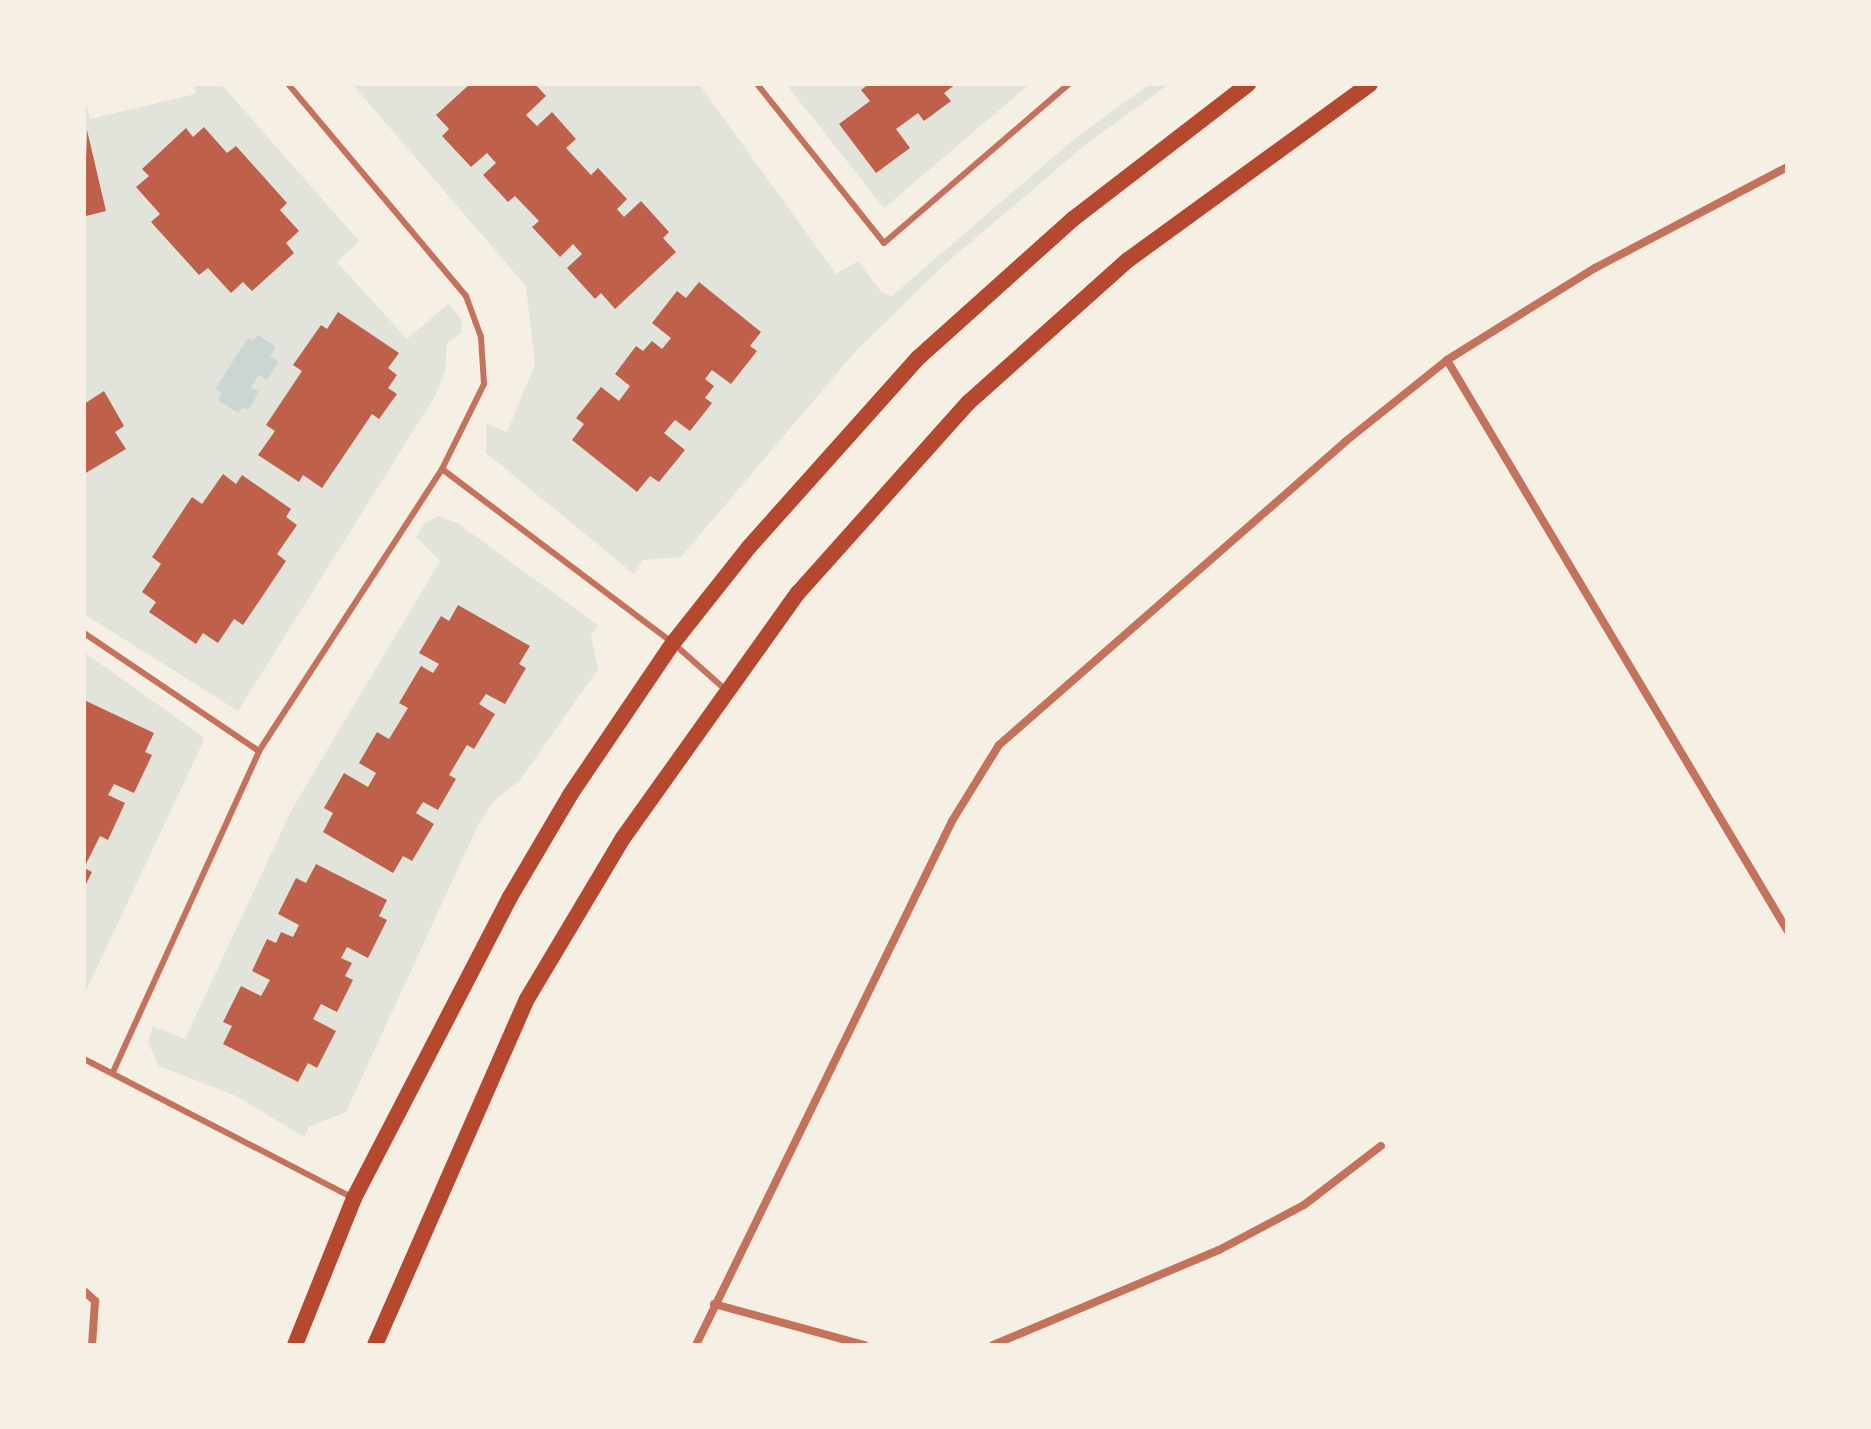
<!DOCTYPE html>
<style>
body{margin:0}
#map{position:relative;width:1871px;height:1429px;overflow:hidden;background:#f6efe4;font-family:"Varela Round",sans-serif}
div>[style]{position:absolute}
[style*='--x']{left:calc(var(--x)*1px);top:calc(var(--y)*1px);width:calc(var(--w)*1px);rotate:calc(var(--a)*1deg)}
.green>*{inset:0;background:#e2e4dc}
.water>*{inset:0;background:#c9d6d2}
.building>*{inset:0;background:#bf614a}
.service>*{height:6px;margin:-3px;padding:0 3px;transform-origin:3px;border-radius:3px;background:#c5725c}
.minor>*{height:8px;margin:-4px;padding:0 4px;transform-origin:4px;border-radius:4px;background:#c5725c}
.secondary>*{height:16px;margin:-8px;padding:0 8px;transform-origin:8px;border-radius:8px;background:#b5482f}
span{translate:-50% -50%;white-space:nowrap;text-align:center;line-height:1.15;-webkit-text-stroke:6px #f6efe4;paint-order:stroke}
.frame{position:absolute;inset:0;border:86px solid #f6efe4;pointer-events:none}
</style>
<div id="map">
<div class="green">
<i style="clip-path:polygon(194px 84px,221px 84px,359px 241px,337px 262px,407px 339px,449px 303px,462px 321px,461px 333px,447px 343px,445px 372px,435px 396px,238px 711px,84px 614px,84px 94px,90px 119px,195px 94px)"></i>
<i style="clip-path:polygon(352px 84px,699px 84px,836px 274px,858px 261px,882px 293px,892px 296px,1078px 136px,1150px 84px,1169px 84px,1085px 145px,945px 264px,854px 353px,681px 557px,643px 560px,634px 574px,486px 453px,487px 424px,507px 432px,535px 364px,526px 286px)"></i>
<i style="clip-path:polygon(786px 84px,1030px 84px,884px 208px)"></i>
<i style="clip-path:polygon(438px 516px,457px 523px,598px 625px,591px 635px,598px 669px,520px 780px,496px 799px,479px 823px,346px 1112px,309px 1127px,304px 1137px,236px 1096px,159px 1066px,148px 1043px,153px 1026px,185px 1039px,291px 811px,440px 561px,416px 537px,425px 523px)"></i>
<i style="clip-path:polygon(84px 652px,205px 738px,84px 995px)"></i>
</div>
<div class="water">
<i style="clip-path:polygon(258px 335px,276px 347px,270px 356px,279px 362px,267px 380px,259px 375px,251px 387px,259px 392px,248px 410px,242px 407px,238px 413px,218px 400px,222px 393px,215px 389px,248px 338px,253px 341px)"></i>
</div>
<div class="building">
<i style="clip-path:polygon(470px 84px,535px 84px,546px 96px,526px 115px,537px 126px,552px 112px,576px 139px,566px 148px,591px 175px,598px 168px,627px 199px,617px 209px,624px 217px,641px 201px,669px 232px,663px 238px,676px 252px,615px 309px,601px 293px,595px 299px,567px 268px,582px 254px,573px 244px,560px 257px,532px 227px,539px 221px,515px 196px,508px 202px,483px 175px,496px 163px,487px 153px,471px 167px,442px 136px,449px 129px,436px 115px)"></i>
<i style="clip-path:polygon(869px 84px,956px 84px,944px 93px,951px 101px,924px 121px,918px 113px,896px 129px,910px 148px,876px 173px,839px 124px,870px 101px,861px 90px)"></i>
<i style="clip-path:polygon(204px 127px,227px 153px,236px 146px,287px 203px,280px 210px,299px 231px,286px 243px,294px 253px,252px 291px,243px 282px,231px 293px,208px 268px,199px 275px,151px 222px,160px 214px,136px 187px,149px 176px,142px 169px,186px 128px,193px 137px)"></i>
<i style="clip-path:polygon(87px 130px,106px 211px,86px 216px,84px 225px)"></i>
<i style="clip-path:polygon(699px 282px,761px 332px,750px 346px,757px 351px,731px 384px,712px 370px,705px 379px,714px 386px,705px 398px,712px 403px,690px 431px,675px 420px,664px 433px,685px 450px,659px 482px,650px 476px,637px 492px,572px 440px,584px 424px,576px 418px,601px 387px,619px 401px,630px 386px,615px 374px,636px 346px,643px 351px,652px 341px,662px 349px,671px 338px,652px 323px,677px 291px,686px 298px)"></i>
<i style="clip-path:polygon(338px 312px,399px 353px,388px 368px,397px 375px,388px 388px,397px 394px,379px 419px,372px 414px,322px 488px,303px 475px,299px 482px,258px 455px,275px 431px,266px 425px,302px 371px,293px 365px,321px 325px,327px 329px)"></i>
<i style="clip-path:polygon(104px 391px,124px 426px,115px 432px,126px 449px,84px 474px,84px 404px)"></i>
<i style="clip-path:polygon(223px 474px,236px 484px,242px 475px,291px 509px,286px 517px,297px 525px,277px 554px,286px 561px,243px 625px,234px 619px,218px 643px,203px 633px,196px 644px,149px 612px,156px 602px,142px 592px,161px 564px,152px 557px,192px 497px,202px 504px)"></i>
<i style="clip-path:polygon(458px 605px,530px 646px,519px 664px,526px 668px,505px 704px,486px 694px,479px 704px,495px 714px,474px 749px,467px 745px,449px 775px,456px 779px,438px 810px,423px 802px,416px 813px,434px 824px,412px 861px,403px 856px,393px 873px,323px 832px,333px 813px,324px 808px,344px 773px,368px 787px,376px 773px,359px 763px,377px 732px,389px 739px,408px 708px,399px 703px,421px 666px,433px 673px,439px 664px,419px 653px,441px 616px,449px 621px)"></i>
<i style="clip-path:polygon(84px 700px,154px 733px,145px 752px,152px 755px,134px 793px,114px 784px,108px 795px,125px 803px,108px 840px,100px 836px,84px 868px,92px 872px,84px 888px)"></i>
<i style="clip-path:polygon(316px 864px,387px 900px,379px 916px,387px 920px,368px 958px,347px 947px,341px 958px,352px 963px,345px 976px,353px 980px,337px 1012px,321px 1004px,313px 1019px,336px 1031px,317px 1068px,308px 1063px,298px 1082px,223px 1044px,232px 1026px,223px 1022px,241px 986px,261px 996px,270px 980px,252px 971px,267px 939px,276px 943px,281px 932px,293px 937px,299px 925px,278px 914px,296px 878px,306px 883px)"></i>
</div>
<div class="service">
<i style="--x:757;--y:84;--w:203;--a:51.4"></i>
<i style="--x:884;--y:243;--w:244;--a:-40.7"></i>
<i style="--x:442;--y:469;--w:289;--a:37"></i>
<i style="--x:673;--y:643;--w:71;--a:41.6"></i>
<i style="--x:84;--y:633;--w:211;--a:34"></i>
<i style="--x:84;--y:1059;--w:301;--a:27.3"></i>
<i style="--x:113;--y:1072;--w:353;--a:-65.5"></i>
<i style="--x:259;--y:751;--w:336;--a:-57"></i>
<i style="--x:442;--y:469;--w:95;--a:-63.7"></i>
<i style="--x:484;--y:384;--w:47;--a:-93.7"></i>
<i style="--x:481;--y:337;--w:44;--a:-110.1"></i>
<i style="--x:466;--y:296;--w:277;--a:-130"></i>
</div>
<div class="minor">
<i style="--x:1447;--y:360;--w:664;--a:59.18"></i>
<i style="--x:84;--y:1291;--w:15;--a:42"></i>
<i style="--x:95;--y:1301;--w:44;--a:93.9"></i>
<i style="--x:714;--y:1304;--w:156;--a:15.3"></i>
<i style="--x:696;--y:1345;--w:583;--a:-63.96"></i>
<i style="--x:952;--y:821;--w:89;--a:-58.3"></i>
<i style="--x:999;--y:745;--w:461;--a:-41.2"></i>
<i style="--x:1346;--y:441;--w:129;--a:-38.7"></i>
<i style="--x:1447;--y:360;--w:174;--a:-31.9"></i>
<i style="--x:1595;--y:268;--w:217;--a:-27.7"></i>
<i style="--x:993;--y:1345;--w:245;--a:-22.8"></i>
<i style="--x:1219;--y:1250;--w:96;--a:-27.9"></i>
<i style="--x:1304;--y:1205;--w:97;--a:-37.5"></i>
</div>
<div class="secondary">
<i style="--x:295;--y:1345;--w:158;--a:-68.1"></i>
<i style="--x:354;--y:1198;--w:339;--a:-62.6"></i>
<i style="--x:510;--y:897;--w:118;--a:-59.5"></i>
<i style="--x:570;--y:795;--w:184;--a:-55.9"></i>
<i style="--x:673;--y:643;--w:122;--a:-51.6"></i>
<i style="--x:749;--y:547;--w:254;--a:-48.2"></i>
<i style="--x:918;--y:358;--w:208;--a:-41.9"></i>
<i style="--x:1073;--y:219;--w:221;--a:-37.6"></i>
<i style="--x:375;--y:1345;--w:378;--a:-66.3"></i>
<i style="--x:527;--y:999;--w:187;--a:-59.2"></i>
<i style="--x:623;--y:838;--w:301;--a:-54.5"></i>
<i style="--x:798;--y:593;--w:256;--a:-48.2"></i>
<i style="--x:969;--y:402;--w:213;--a:-41.8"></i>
<i style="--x:1128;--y:260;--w:299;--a:-36"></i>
</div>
<div class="frame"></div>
</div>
